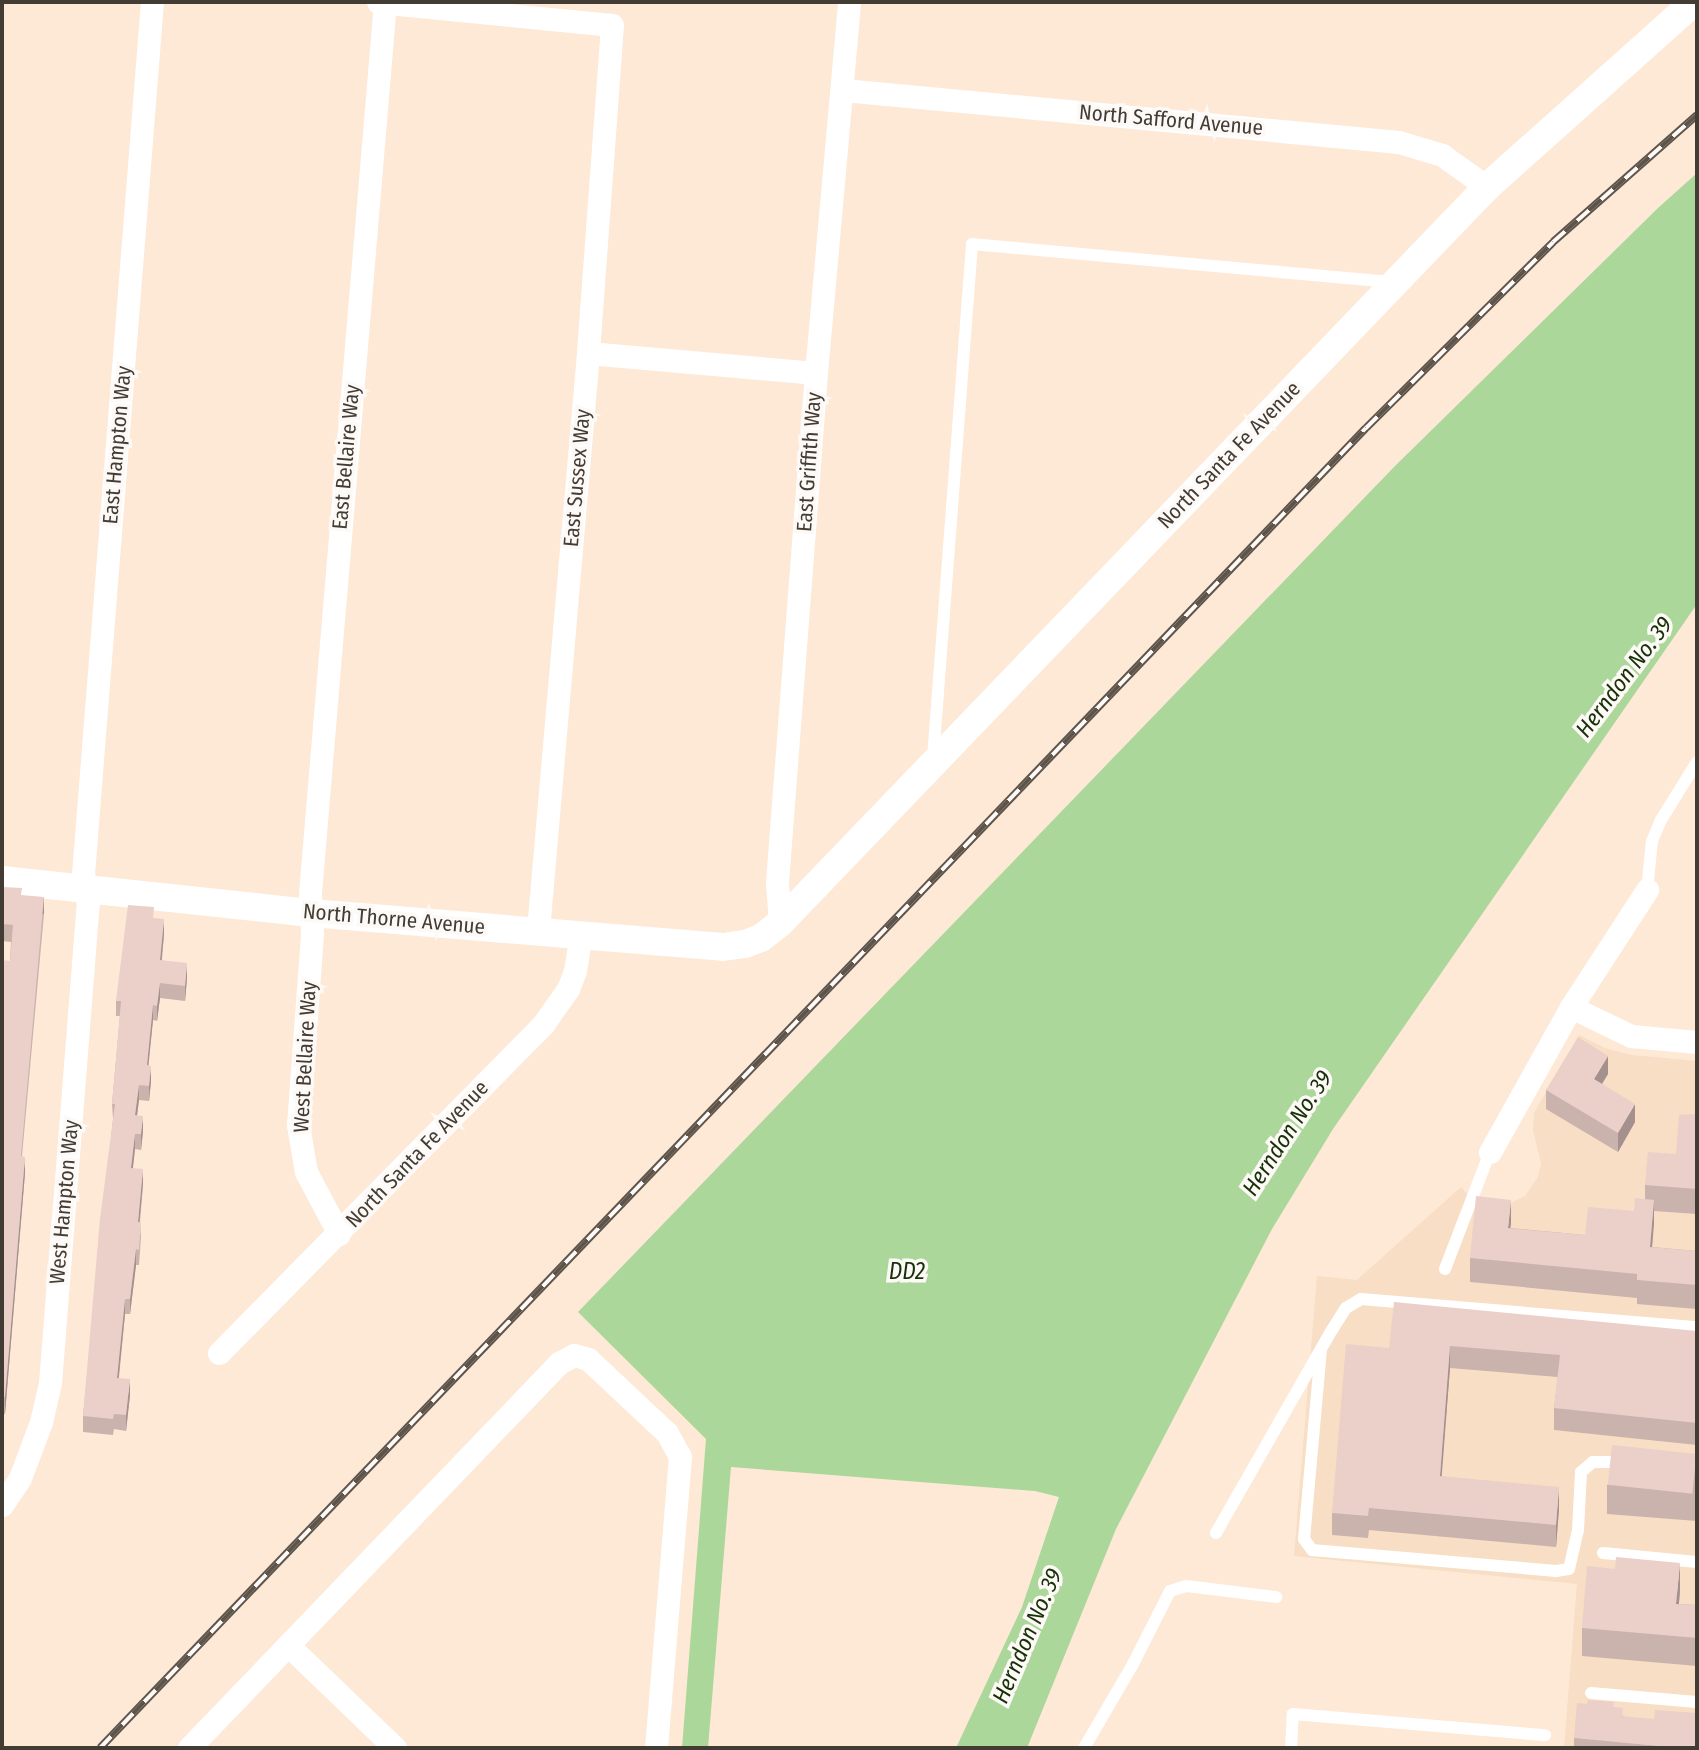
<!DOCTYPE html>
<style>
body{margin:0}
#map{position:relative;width:1699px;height:1750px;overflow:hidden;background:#fde9d6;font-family:"Fira Sans Condensed",sans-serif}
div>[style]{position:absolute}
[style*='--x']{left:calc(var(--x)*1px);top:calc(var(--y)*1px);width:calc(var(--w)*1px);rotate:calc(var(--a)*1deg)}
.built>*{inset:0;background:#f7dec5}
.water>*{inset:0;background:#acd79b}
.service>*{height:12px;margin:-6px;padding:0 6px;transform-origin:6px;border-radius:6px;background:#fff}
.minor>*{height:23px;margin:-11.5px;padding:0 11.5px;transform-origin:11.5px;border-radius:11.5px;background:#fff}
.tertiary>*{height:28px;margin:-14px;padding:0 14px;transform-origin:14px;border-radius:14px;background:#fff}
.rail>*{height:8px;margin-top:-4px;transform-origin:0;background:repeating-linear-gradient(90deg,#fdf9f6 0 16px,#5d544b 0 32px);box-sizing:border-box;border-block:2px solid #5d544b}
.wall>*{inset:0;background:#cab2ad}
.shaded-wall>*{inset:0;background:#a4918d;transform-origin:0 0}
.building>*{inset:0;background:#ebcfc9;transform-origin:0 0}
span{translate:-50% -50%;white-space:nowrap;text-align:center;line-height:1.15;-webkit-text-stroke:7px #fdf9f6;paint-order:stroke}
.street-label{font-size:21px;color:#433c34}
.water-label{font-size:23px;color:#163107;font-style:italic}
.frame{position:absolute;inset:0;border:4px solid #433c34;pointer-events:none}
</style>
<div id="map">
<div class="built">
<i style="clip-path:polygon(1579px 1035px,1605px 1048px,1631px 1055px,1697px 1061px,1697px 1748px,1564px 1748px,1577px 1584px,1294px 1556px,1317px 1276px,1357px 1280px,1461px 1187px,1468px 1195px,1506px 1205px,1525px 1196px,1538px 1177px,1541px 1163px,1533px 1130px,1534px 1113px)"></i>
</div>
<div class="water">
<i style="clip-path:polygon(1697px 173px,1697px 604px,1333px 1129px,1272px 1229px,1116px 1529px,1027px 1748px,956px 1748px,1022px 1607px,1059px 1497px,1035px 1491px,731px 1467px,708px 1748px,682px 1748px,706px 1439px,578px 1312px,1395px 466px,1658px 208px)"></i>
</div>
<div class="service">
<i style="--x:933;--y:758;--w:515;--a:-85.66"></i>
<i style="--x:972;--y:244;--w:423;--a:5.2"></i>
<i style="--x:1647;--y:890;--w:49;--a:-84.2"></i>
<i style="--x:1652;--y:841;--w:23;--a:-67"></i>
<i style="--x:1661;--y:820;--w:68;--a:-58.2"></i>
<i style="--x:1445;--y:1269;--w:125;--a:-69"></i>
<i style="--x:1321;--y:1349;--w:191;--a:95.1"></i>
<i style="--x:1304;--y:1539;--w:14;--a:54"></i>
<i style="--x:1312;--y:1550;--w:245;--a:4.9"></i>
<i style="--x:1556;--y:1571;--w:13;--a:-9"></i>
<i style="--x:1569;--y:1569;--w:40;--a:-77"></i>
<i style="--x:1578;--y:1530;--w:58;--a:-87"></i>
<i style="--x:1581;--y:1472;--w:16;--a:-40"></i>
<i style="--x:1593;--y:1462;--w:31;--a:0"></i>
<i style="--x:1216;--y:1533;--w:234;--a:-60.3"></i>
<i style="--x:1332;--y:1330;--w:26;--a:-58"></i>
<i style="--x:1346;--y:1308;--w:17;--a:-31"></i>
<i style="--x:1361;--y:1299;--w:337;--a:4.8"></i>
<i style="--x:1603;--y:1553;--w:94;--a:5.5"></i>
<i style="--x:1591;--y:1693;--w:106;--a:4.9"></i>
<i style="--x:1084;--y:1748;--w:97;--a:-59.7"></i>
<i style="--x:1133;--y:1664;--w:82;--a:-63.1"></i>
<i style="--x:1170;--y:1591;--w:17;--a:-17"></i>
<i style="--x:1186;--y:1586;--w:91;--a:7"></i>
<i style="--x:1291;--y:1748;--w:34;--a:-87"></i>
<i style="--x:1293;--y:1714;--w:253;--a:4.8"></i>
</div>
<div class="minor">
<i style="--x:378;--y:2;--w:235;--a:5.6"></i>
<i style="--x:612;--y:25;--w:329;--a:94.2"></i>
<i style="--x:588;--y:353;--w:579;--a:94.95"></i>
<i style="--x:843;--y:90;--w:558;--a:5.34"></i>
<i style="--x:1399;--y:142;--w:45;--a:16.8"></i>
<i style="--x:1442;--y:155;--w:55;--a:35.4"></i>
<i style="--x:588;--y:353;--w:229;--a:5"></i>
<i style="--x:780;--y:923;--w:41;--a:-94.2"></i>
<i style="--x:777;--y:882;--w:510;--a:-85.62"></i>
<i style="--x:816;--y:373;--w:372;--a:-84.9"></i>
<i style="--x:1571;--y:1007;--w:67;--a:25.8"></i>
<i style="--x:1631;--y:1036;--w:66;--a:5.2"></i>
<i style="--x:1490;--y:1152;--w:166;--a:-60.8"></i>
<i style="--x:1571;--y:1007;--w:140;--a:-57"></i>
<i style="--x:339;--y:1234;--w:70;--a:-118"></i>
<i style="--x:306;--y:1172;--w:48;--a:-99.7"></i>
<i style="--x:298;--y:1125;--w:193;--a:-85.8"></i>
<i style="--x:312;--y:933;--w:40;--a:-92.9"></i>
<i style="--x:310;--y:893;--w:894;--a:-85.19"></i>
<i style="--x:219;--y:1353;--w:463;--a:-45.4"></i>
<i style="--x:544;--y:1023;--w:42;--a:-54.8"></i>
<i style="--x:568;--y:989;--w:19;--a:-69"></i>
<i style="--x:575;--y:971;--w:37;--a:-81"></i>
<i style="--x:2;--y:1505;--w:32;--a:-56"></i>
<i style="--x:20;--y:1478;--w:60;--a:-69.4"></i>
<i style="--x:41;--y:1422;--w:40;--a:-77"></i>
<i style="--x:50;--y:1383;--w:481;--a:-85.5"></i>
<i style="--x:88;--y:904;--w:30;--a:-99"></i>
<i style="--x:83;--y:874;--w:875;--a:-85.48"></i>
<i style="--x:288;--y:1645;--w:149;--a:43.9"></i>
<i style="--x:189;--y:1748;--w:534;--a:-46.14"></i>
<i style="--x:559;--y:1363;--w:17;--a:-28"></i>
<i style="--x:574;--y:1355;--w:15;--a:16"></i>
<i style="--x:588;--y:1359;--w:108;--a:43.1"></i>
<i style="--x:667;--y:1433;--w:26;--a:61"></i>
<i style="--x:680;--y:1456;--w:293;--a:94.7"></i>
</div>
<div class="tertiary">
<i style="--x:2;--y:880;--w:311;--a:6.1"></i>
<i style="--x:311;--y:913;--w:413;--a:4.7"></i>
<i style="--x:723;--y:947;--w:22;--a:-8"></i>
<i style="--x:745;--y:944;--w:17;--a:-21"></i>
<i style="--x:761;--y:938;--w:24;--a:-38"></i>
<i style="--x:780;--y:923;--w:1021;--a:-46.15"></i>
<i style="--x:1487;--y:187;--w:278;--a:-41.8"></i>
</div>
<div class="rail">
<i style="--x:100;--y:1748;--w:1829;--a:-46.2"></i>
<i style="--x:1366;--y:428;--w:264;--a:-44.8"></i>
<i style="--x:1553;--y:242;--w:192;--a:-41.4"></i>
</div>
<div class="wall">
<i style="clip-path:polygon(2px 887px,22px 896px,44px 914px,22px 1156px,25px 1173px,5px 1414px,2px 1414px,2px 968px,10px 961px,11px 942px,2px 941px)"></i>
<i style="clip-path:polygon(154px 918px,164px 934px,162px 960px,187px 978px,185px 1001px,160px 998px,157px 1021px,153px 1020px,148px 1065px,151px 1081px,149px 1101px,139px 1100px,137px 1116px,143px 1131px,141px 1150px,135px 1149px,133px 1168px,143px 1184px,140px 1222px,141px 1237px,139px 1265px,136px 1265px,130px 1314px,125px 1314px,119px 1378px,130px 1395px,126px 1431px,114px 1429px,113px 1435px,83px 1432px,83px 1416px,113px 1119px,112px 1104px,120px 1016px,116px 1016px,116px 1001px)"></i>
<i style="clip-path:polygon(1608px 1074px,1602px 1084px,1635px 1122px,1618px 1152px,1546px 1109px,1546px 1090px)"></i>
<i style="clip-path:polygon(1697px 1114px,1697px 1214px,1654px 1211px,1652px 1247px,1697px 1251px,1697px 1309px,1637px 1304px,1637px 1298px,1470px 1282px,1470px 1258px,1510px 1228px,1585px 1235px,1634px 1211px,1645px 1200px,1645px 1185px,1676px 1154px)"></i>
<i style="clip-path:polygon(1697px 1331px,1697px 1445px,1554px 1430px,1554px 1408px,1558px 1377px,1450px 1368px,1441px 1476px,1559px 1509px,1556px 1547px,1369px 1530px,1368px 1538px,1332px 1535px,1332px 1513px,1389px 1348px)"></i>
<i style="clip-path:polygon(1697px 1454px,1697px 1521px,1607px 1514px,1607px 1485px)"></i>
<i style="clip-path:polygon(1680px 1591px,1679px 1604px,1697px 1605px,1697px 1666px,1582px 1656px,1582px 1628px)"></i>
<i style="clip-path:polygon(1587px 1704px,1614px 1707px,1623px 1716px,1697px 1748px,1574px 1748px,1574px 1738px)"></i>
</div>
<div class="shaded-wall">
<i style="left:44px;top:897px;width:17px;height:260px;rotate:90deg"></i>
<i style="clip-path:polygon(164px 919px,164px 934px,160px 975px,160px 960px)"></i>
<i style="clip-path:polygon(187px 963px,187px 978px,185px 1001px,185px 986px)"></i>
<i style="clip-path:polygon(160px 983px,160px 998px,157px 1021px,157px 1006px)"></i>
<i style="clip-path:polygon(153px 1005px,153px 1020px,147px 1080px,147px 1065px)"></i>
<i style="clip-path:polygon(1608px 1056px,1608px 1074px,1594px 1097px,1594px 1079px)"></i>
<i style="clip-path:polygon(151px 1066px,151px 1081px,149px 1101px,149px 1086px)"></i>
<i style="clip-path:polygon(139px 1085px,139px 1100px,135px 1130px,135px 1115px)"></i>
<i style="clip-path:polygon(1635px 1104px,1635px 1122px,1618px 1152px,1618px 1133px)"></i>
<i style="clip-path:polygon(143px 1116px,143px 1131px,141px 1150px,141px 1134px)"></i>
<i style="clip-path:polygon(135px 1134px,135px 1149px,131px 1183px,131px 1168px)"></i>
<i style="clip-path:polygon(25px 1157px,25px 1173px,5px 1414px,5px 1397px)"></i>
<i style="clip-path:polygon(143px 1169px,143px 1184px,138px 1237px,138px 1222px)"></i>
<i style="clip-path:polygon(1511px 1200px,1511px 1223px,1508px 1252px,1508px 1228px)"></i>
<i style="clip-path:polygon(1654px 1200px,1654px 1224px,1650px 1271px,1650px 1247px)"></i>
<i style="clip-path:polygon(136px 1249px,136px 1265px,130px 1314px,130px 1299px)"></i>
<i style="clip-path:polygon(125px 1299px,125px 1314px,117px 1393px,117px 1378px)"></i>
<i style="clip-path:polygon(1450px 1346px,1450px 1368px,1440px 1498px,1440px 1476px)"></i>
<i style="clip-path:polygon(130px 1379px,130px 1395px,126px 1431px,126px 1415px)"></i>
<i style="clip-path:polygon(1559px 1487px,1559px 1509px,1556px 1547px,1556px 1525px)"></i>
<i style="clip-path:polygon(1680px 1563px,1680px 1591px,1676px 1632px,1676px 1604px)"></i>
<i style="left:3px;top:1604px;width:22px;height:2px;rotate:90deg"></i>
</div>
<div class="building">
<i style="clip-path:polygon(2px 887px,22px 888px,21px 895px,44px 897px,21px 1156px,25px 1157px,5px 1397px,2px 1397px,2px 960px,10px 961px,13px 925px,2px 924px)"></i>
<i style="clip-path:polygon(128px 905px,154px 907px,153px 918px,164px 919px,160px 960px,187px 963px,185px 986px,160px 983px,157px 1006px,153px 1005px,147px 1065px,151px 1066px,149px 1086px,139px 1085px,135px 1115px,143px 1116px,141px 1134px,135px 1134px,131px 1168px,143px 1169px,138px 1222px,141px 1222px,139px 1250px,136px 1249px,130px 1299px,125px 1299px,117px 1378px,130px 1379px,126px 1415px,114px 1414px,113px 1419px,83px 1416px,100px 1219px,115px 1104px,112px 1104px,121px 1001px,116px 1001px)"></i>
<i style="clip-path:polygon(1578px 1037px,1608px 1056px,1594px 1079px,1635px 1104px,1618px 1133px,1546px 1090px)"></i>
<i style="clip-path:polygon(1697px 1114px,1697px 1189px,1645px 1185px,1648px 1152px,1676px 1154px,1679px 1115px)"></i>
<i style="clip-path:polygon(1476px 1196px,1511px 1200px,1508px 1228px,1585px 1235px,1588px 1207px,1634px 1211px,1635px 1198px,1654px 1200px,1650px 1247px,1697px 1251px,1697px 1285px,1637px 1280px,1637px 1274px,1470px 1258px)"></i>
<i style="clip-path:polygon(1394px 1302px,1697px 1331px,1697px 1423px,1554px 1408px,1560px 1355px,1450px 1346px,1440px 1476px,1559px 1487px,1556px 1525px,1369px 1508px,1368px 1516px,1332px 1513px,1346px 1344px,1389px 1348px)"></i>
<i style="left:1612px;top:1445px;width:85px;height:40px;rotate:6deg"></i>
<i style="clip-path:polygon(1616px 1557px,1680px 1563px,1676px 1604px,1697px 1605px,1697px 1638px,1582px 1628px,1587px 1566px,1615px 1569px)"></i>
<i style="clip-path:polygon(1588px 1700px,1614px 1702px,1613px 1707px,1623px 1708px,1622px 1716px,1654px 1719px,1655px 1710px,1697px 1713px,1697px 1748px,1679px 1748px,1574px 1738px,1577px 1703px,1587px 1704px)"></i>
</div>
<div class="street-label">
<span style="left:1171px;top:120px;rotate:5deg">North Safford Avenue</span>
<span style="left:117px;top:445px;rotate:-85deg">East Hampton Way</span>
<span style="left:1229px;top:455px;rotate:-46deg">North Santa Fe Avenue</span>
<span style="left:346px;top:457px;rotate:-85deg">East Bellaire Way</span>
<span style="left:809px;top:462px;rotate:-86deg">East Griffith Way</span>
<span style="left:577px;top:478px;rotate:-85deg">East Sussex Way</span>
<span style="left:394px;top:919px;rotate:5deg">North Thorne Avenue</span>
<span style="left:305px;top:1057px;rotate:-87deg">West Bellaire Way</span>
<span style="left:417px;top:1154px;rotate:-46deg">North Santa Fe Avenue</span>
<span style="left:64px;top:1202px;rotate:-85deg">West Hampton Way</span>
</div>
<div class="water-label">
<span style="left:1624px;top:677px;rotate:-53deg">Herndon No. 39</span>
<span style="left:1287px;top:1133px;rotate:-57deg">Herndon No. 39</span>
<span style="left:907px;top:1271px">DD2</span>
<span style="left:1027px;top:1636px;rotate:-67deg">Herndon No. 39</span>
</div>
<div class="frame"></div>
</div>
